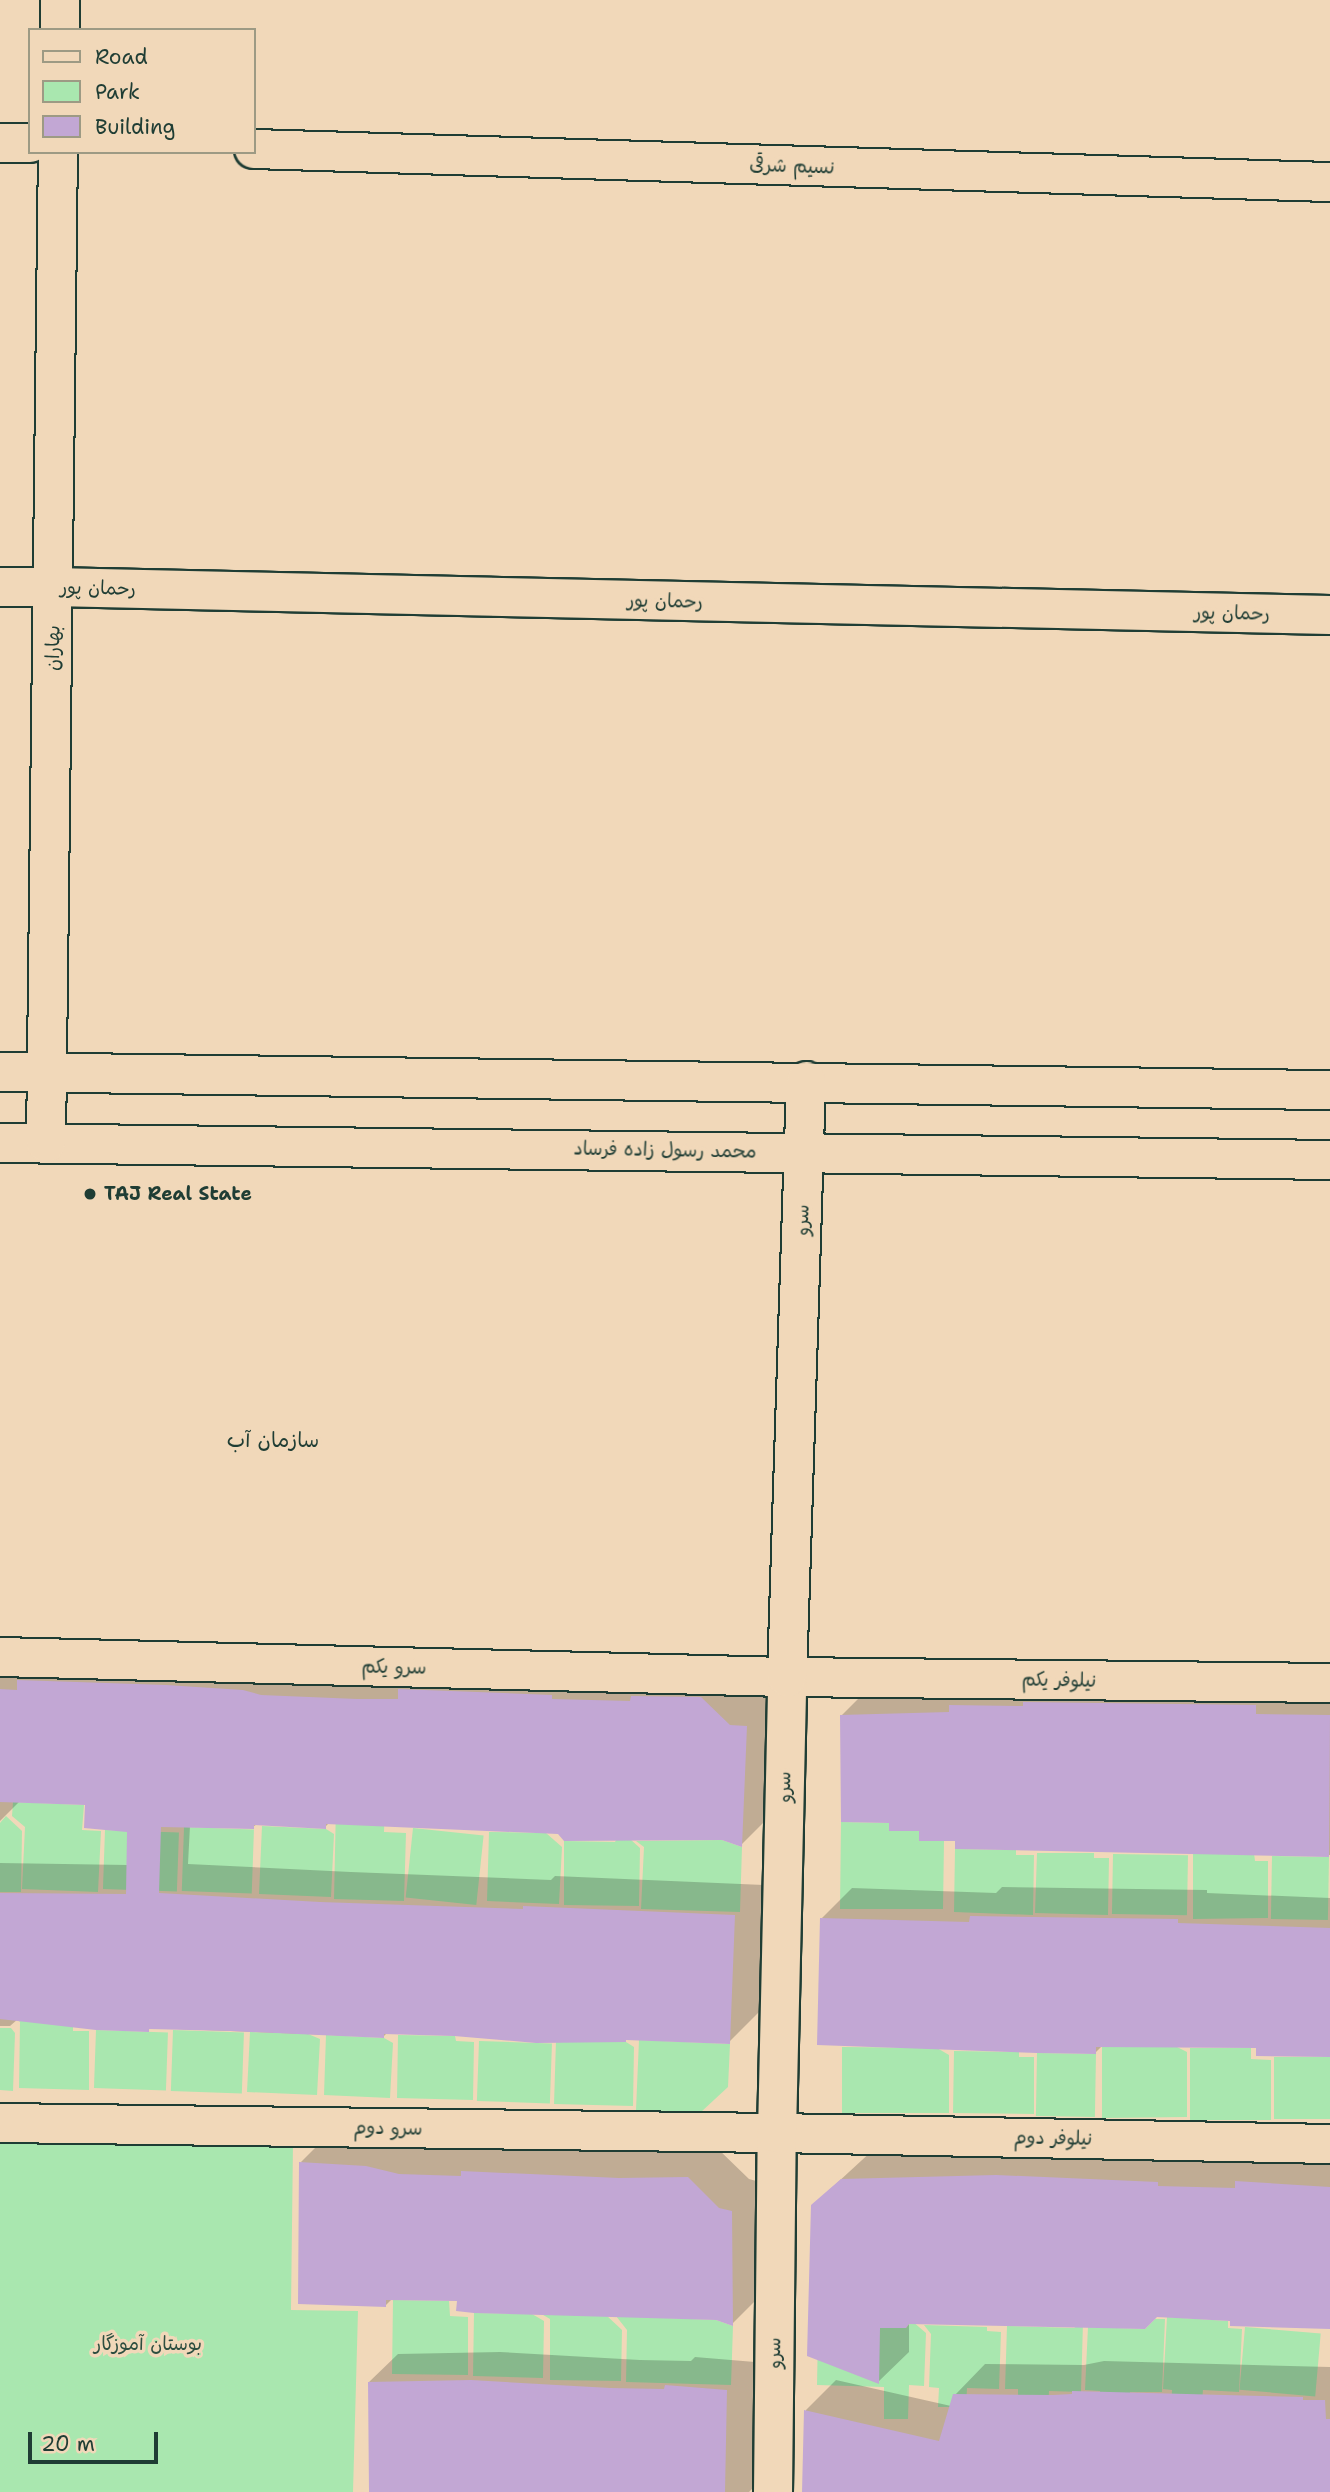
<!DOCTYPE html>
<meta charset="utf-8">
<style>
body{margin:0}
#map{position:relative;width:1330px;height:2492px;overflow:hidden;background:#f1d8b9;font-family:"Shantell Sans","Playpen Sans Arabic",sans-serif}
div>[style]{position:absolute}
[style*='--x']{left:calc(var(--x)*1px);top:calc(var(--y)*1px);width:calc(var(--w)*1px);rotate:calc(var(--a)*1deg)}
.green>*{inset:0;background:#a9e7af;transform-origin:0 0}
.shadow>*{inset:0;background:#0003}
.building>*{inset:0;background:#c2a7d4}
.roads{filter:drop-shadow(2px 0 #1f3d34) drop-shadow(-2px 0 #1f3d34) drop-shadow(0 2px #1f3d34) drop-shadow(0 -2px #1f3d34)}
.street>*{height:38px;margin:-19px;padding:0 19px;transform-origin:19px;border-radius:19px;background:#f1d8b9}
.secondary>*{height:38px;margin:-19px;padding:0 19px;transform-origin:19px;border-radius:19px;background:#f1d8b9}
.dots>*{width:19px;height:19px;translate:-50% -50%;box-sizing:border-box;border:4px solid #f1d8b9;border-radius:50%}
span{translate:-50% -50%;white-space:nowrap;text-align:center;line-height:1.15;-webkit-text-stroke:7px #f1d8b9;paint-order:stroke}
.street-label{font-size:19px;color:#1f3d34}
.poi-label{font-size:19px;color:#1f3d34;font-weight:700}
.left{translate:0 -50%;text-align:left}
.park-label{font-size:19px;color:#2d4e40}
.neighbourhood-label{font-size:21px;color:#1f3d34}
.legend{position:absolute;left:28px;top:28px;width:228px;height:126px;box-sizing:border-box;background:#f1d8b9;border:2px solid #9d9a84;margin:0;padding:9px 12px;list-style:none;font-size:21px;color:#1f3d34}
.legend li{display:flex;align-items:center;gap:14px;height:35px}
.legend b{width:35px;border:2px solid #9d9a84}
.scale{position:absolute;left:28px;top:2432px;width:130px;height:32px;box-sizing:border-box;border:4px solid #1f3d34;border-top:0;padding-left:9px;font-size:21px;line-height:24px;white-space:nowrap;color:#1f3d34;-webkit-text-stroke:5px #f1d8b9;paint-order:stroke}
</style>
<div id="map">
<div class="green">
<i style="clip-path:polygon(13px 1802px,84px 1805px,82px 1830px,101px 1831px,98px 1892px,22px 1889px,25px 1827px,12px 1816px)"></i>
<i style="clip-path:polygon(336px 1805px,385px 1806px,384px 1832px,406px 1833px,404px 1901px,334px 1899px)"></i>
<i style="clip-path:polygon(6px 1816px,22px 1831px,21px 1892px,0 1892px,0 1823px)"></i>
<i style="clip-path:polygon(841px 1822px,889px 1823px,890px 1831px,919px 1831px,919px 1841px,944px 1841px,943px 1909px,840px 1909px)"></i>
<i style="clip-path:polygon(262px 1826px,326px 1829px,334px 1834px,331px 1897px,259px 1894px)"></i>
<i style="left:184px;top:1827px;width:70px;height:64px;rotate:2deg"></i>
<i style="left:413px;top:1828px;width:71px;height:70px;rotate:6deg"></i>
<i style="left:105px;top:1830px;width:74px;height:59px;rotate:2deg"></i>
<i style="clip-path:polygon(621px 1831px,640px 1848px,639px 1906px,564px 1905px,564px 1841px,615px 1842px)"></i>
<i style="clip-path:polygon(489px 1832px,546px 1833px,562px 1847px,559px 1904px,487px 1901px)"></i>
<i style="clip-path:polygon(722px 1840px,742px 1847px,740px 1912px,641px 1909px,644px 1847px,636px 1841px)"></i>
<i style="clip-path:polygon(955px 1849px,1016px 1850px,1016px 1855px,1034px 1855px,1033px 1915px,954px 1912px)"></i>
<i style="clip-path:polygon(1037px 1853px,1094px 1853px,1094px 1858px,1109px 1858px,1108px 1915px,1035px 1913px)"></i>
<i style="clip-path:polygon(1254px 1853px,1255px 1861px,1268px 1861px,1268px 1918px,1193px 1919px,1193px 1854px)"></i>
<i style="left:1113px;top:1854px;width:75px;height:60px;rotate:1deg"></i>
<i style="left:1272px;top:1856px;width:57px;height:63px;rotate:1deg"></i>
<i style="clip-path:polygon(15px 2017px,73px 2018px,73px 2031px,89px 2031px,89px 2090px,19px 2088px,20px 2022px)"></i>
<i style="clip-path:polygon(0 2028px,11px 2028px,15px 2033px,13px 2091px,0 2090px)"></i>
<i style="left:96px;top:2030px;width:72px;height:58px;rotate:2deg"></i>
<i style="left:173px;top:2030px;width:71px;height:61px;rotate:2deg"></i>
<i style="clip-path:polygon(250px 2032px,308px 2034px,320px 2039px,317px 2095px,247px 2092px)"></i>
<i style="clip-path:polygon(326px 2035px,384px 2038px,393px 2043px,390px 2098px,324px 2095px)"></i>
<i style="clip-path:polygon(398px 2035px,455px 2036px,456px 2041px,474px 2042px,473px 2100px,397px 2098px)"></i>
<i style="clip-path:polygon(639px 2040px,730px 2044px,728px 2087px,701px 2112px,636px 2110px)"></i>
<i style="left:479px;top:2041px;width:73px;height:60px;rotate:2deg"></i>
<i style="clip-path:polygon(556px 2041px,626px 2042px,634px 2047px,633px 2106px,554px 2104px)"></i>
<i style="clip-path:polygon(842px 2047px,937px 2048px,949px 2055px,949px 2113px,842px 2113px)"></i>
<i style="clip-path:polygon(1102px 2047px,1177px 2047px,1187px 2052px,1187px 2117px,1102px 2118px)"></i>
<i style="clip-path:polygon(1190px 2048px,1251px 2048px,1251px 2059px,1271px 2060px,1271px 2120px,1190px 2120px)"></i>
<i style="clip-path:polygon(954px 2051px,1019px 2052px,1019px 2057px,1034px 2057px,1034px 2114px,953px 2113px)"></i>
<i style="left:1037px;top:2053px;width:59px;height:63px;rotate:1deg"></i>
<i style="left:1274px;top:2057px;width:56px;height:62px"></i>
<i style="clip-path:polygon(0 2138px,293px 2143px,291px 2310px,358px 2311px,353px 2492px,0 2492px)"></i>
<i style="clip-path:polygon(393px 2300px,449px 2301px,450px 2316px,468px 2317px,468px 2375px,392px 2374px)"></i>
<i style="clip-path:polygon(538px 2312px,606px 2315px,622px 2330px,621px 2381px,550px 2380px,550px 2319px)"></i>
<i style="clip-path:polygon(474px 2313px,532px 2314px,544px 2321px,543px 2378px,473px 2376px)"></i>
<i style="clip-path:polygon(616px 2316px,716px 2320px,733px 2326px,731px 2385px,626px 2382px,627px 2330px)"></i>
<i style="clip-path:polygon(1167px 2317px,1228px 2321px,1228px 2328px,1242px 2329px,1239px 2392px,1203px 2390px,1201px 2412px,1171px 2410px,1172px 2390px,1163px 2389px)"></i>
<i style="clip-path:polygon(1155px 2319px,1165px 2319px,1162px 2392px,1130px 2392px,1130px 2412px,1100px 2410px,1100px 2391px,1085px 2390px,1088px 2327px,1145px 2329px)"></i>
<i style="clip-path:polygon(912px 2321px,926px 2333px,924px 2386px,909px 2385px,908px 2419px,884px 2419px,884px 2387px,817px 2385px,818px 2332px,808px 2326px,906px 2328px)"></i>
<i style="clip-path:polygon(1083px 2322px,1081px 2392px,1049px 2391px,1048px 2410px,1018px 2410px,1018px 2389px,1005px 2389px,1007px 2326px,1074px 2328px)"></i>
<i style="clip-path:polygon(924px 2325px,987px 2327px,987px 2331px,1001px 2332px,999px 2389px,967px 2388px,966px 2407px,938px 2407px,939px 2388px,929px 2387px,931px 2334px)"></i>
<i style="left:1245px;top:2327px;width:76px;height:63px;rotate:5deg"></i>
</div>
<div class="shadow">
<i style="clip-path:polygon(0 1657px,776px 1696px,771px 1815px,741px 1845px,723px 1839px,330px 1822px,325px 1827px,257px 1824px,253px 1827px,190px 1826px,188px 1864px,351px 1872px,551px 1880px,555px 1876px,765px 1885px,759px 2012px,729px 2042px,387px 2033px,383px 2037px,151px 2028px,148px 2030px,18px 2019px,10px 2026px,0 2026px,0 1863px,128px 1865px,129px 1831px,87px 1803px,20px 1801px,0 1821px)"></i>
<i style="clip-path:polygon(1330px 1684px,1330px 1855px,957px 1847px,957px 1840px,891px 1821px,842px 1715px,872px 1685px)"></i>
<i style="clip-path:polygon(1002px 1887px,1207px 1890px,1207px 1893px,1330px 1898px,1330px 2056px,1258px 2046px,1102px 2046px,1096px 2052px,822px 1918px,852px 1888px,996px 1893px)"></i>
<i style="clip-path:polygon(330px 2133px,717px 2148px,749px 2179px,760px 2182px,761px 2295px,732px 2324px,716px 2318px,458px 2299px,393px 2298px,385px 2306px,301px 2162px)"></i>
<i style="clip-path:polygon(874px 2149px,1330px 2155px,1330px 2327px,1157px 2315px,909px 2322px,909px 2352px,878px 2382px,812px 2206px)"></i>
<i style="clip-path:polygon(500px 2352px,640px 2360px,691px 2361px,695px 2357px,755px 2362px,752px 2489px,749px 2492px,370px 2492px,369px 2382px,398px 2354px)"></i>
<i style="clip-path:polygon(1104px 2361px,1330px 2367px,1330px 2492px,804px 2492px,806px 2410px,836px 2380px,951px 2406px,955px 2395px,985px 2364px,1084px 2365px)"></i>
</div>
<div class="building">
<i style="clip-path:polygon(17px 1680px,166px 1685px,243px 1690px,261px 1695px,357px 1699px,398px 1699px,398px 1689px,552px 1695px,552px 1699px,630px 1701px,631px 1696px,701px 1697px,730px 1725px,747px 1726px,742px 1847px,722px 1840px,564px 1841px,558px 1834px,326px 1824px,326px 1829px,254px 1825px,254px 1829px,161px 1827px,159px 1893px,320px 1902px,523px 1909px,523px 1906px,735px 1915px,730px 2044px,626px 2040px,626px 2042px,536px 2043px,454px 2036px,384px 2034px,384px 2038px,231px 2031px,149px 2029px,149px 2032px,96px 2030px,0 2019px,0 1893px,126px 1894px,127px 1832px,84px 1828px,85px 1805px,0 1802px,0 1689px,17px 1690px)"></i>
<i style="clip-path:polygon(1023px 1702px,1256px 1705px,1256px 1714px,1330px 1715px,1329px 1857px,955px 1849px,955px 1841px,919px 1841px,919px 1831px,889px 1831px,889px 1823px,841px 1822px,840px 1715px,949px 1712px,949px 1705px,1023px 1706px)"></i>
<i style="clip-path:polygon(970px 1916px,1178px 1919px,1178px 1923px,1330px 1928px,1330px 2057px,1256px 2056px,1256px 2048px,1096px 2047px,1096px 2054px,1037px 2053px,817px 2045px,820px 1918px,969px 1922px)"></i>
<i style="clip-path:polygon(299px 2162px,366px 2166px,399px 2174px,461px 2176px,461px 2171px,619px 2178px,688px 2177px,719px 2208px,732px 2211px,733px 2326px,716px 2320px,474px 2313px,456px 2311px,457px 2301px,386px 2300px,386px 2307px,298px 2304px)"></i>
<i style="clip-path:polygon(996px 2175px,1158px 2182px,1158px 2186px,1235px 2188px,1235px 2181px,1330px 2187px,1330px 2329px,1230px 2326px,1230px 2321px,1157px 2317px,1145px 2329px,909px 2324px,906px 2328px,880px 2328px,879px 2384px,807px 2356px,811px 2205px,841px 2179px)"></i>
<i style="clip-path:polygon(471px 2380px,610px 2388px,664px 2389px,665px 2385px,727px 2390px,725px 2492px,369px 2492px,368px 2382px)"></i>
<i style="clip-path:polygon(1072px 2391px,1303px 2397px,1303px 2400px,1325px 2400px,1326px 2419px,1330px 2419px,1330px 2492px,802px 2492px,804px 2410px,939px 2441px,953px 2394px,1053px 2395px,1072px 2394px)"></i>
</div>
<div class="roads">
<div class="street">
<i style="--x:0;--y:143;--w:30;--a:0"></i>
<i style="--x:254;--y:149;--w:1077;--a:1.76"></i>
<i style="--x:0;--y:587;--w:53;--a:0"></i>
<i style="--x:0;--y:1657;--w:787;--a:1.46"></i>
<i style="--x:787;--y:1677;--w:543;--a:0.63"></i>
<i style="--x:0;--y:2123;--w:777;--a:0.74"></i>
<i style="--x:777;--y:2133;--w:553;--a:1.14"></i>
</div>
<div class="secondary">
<i style="--x:60;--y:30;--w:30;--a:-90"></i>
<i style="--x:53;--y:587;--w:1277;--a:1.26"></i>
<i style="--x:0;--y:1072;--w:1330;--a:0.78"></i>
<i style="--x:0;--y:1143;--w:1330;--a:0.73"></i>
<i style="--x:46;--y:1143;--w:991;--a:-89.31"></i>
<i style="--x:773;--y:2492;--w:359;--a:-89.4"></i>
<i style="--x:777;--y:2133;--w:456;--a:-88.7"></i>
<i style="--x:787;--y:1677;--w:596;--a:-88.17"></i>
</div>
</div>
<div class="dots">
<i style="left:90px;top:1194px;background:#1f3d34"></i>
</div>
<div class="street-label">
<span style="left:792px;top:166px;rotate:2deg">نسیم شرقی</span>
<span style="left:98px;top:588px;rotate:1deg">رحمان پور</span>
<span style="left:665px;top:601px;rotate:1deg">رحمان پور</span>
<span style="left:1232px;top:613px;rotate:1deg">رحمان پور</span>
<span style="left:53px;top:648px;rotate:-89deg">بهاران</span>
<span style="left:665px;top:1150px;rotate:1deg">محمد رسول زاده فرساد</span>
<span style="left:802px;top:1220px;rotate:-88deg">سرو</span>
<span style="left:394px;top:1667px;rotate:1deg">سرو یکم</span>
<span style="left:1059px;top:1680px;rotate:1deg">نیلوفر یکم</span>
<span style="left:784px;top:1787px;rotate:-89deg">سرو</span>
<span style="left:388px;top:2128px;rotate:1deg">سرو دوم</span>
<span style="left:1053px;top:2138px;rotate:1deg">نیلوفر دوم</span>
<span style="left:774px;top:2353px;rotate:-89deg">سرو</span>
</div>
<div class="poi-label">
<span class="left" style="left:104px;top:1194px">TAJ Real State</span>
</div>
<div class="park-label">
<span style="left:148px;top:2344px">بوستان آموزگار</span>
</div>
<div class="neighbourhood-label">
<span style="left:273px;top:1440px">سازمان آب</span>
</div>
<ul class="legend">
<li><b style="height:9px;background:#f1d8b9"></b>Road</li>
<li><b style="height:19px;background:#a9e7af"></b>Park</li>
<li><b style="height:19px;background:#c2a7d4"></b>Building</li>
</ul>
<div class="scale">20 m</div>
</div>
